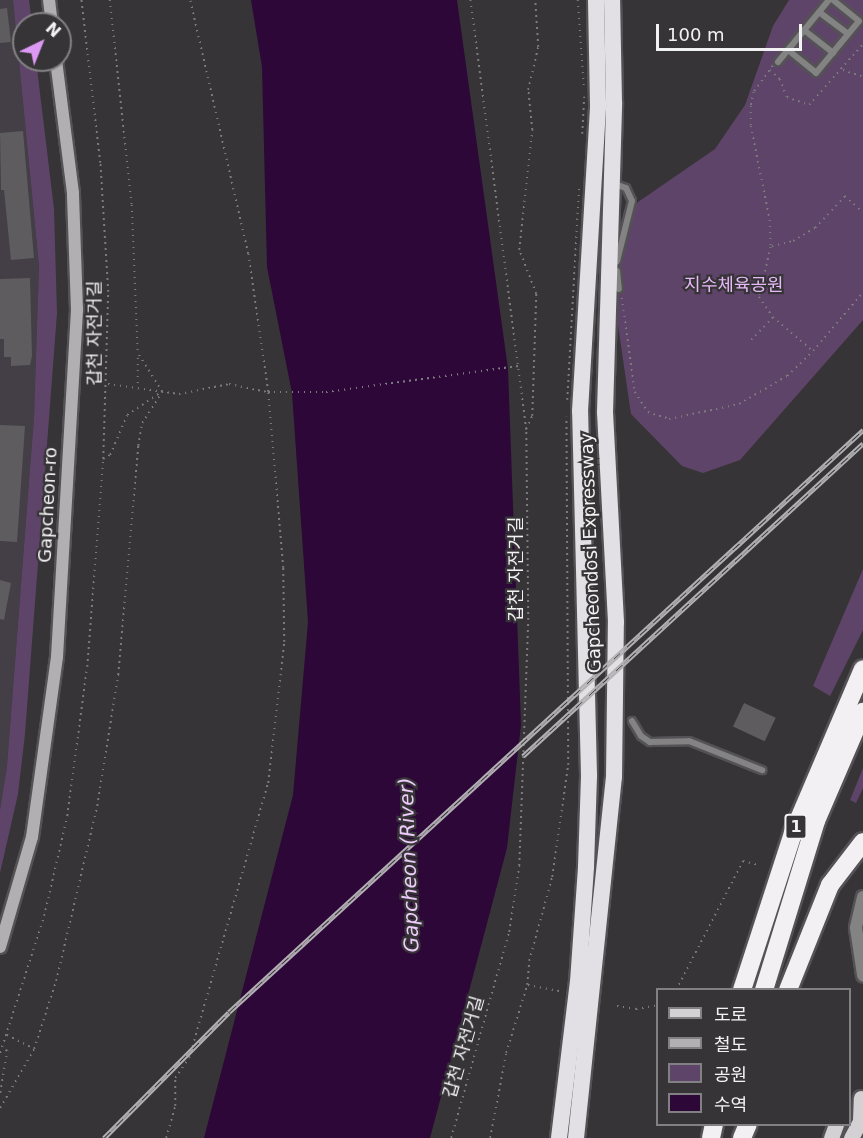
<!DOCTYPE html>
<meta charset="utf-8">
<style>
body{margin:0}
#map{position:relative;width:863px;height:1138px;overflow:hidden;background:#363437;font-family:"DejaVu Sans","Noto Sans KR",sans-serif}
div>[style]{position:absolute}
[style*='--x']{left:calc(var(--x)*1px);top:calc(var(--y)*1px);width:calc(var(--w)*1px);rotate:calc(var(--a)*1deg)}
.built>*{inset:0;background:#443e46}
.green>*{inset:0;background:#5f4469}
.water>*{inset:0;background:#2c0738}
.building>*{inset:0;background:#5e5c5f;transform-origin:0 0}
.path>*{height:1.5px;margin-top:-0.75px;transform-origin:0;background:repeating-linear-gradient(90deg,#7c7b7d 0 1.5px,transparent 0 6px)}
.roads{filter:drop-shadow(2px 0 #545255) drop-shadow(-2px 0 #545255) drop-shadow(0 2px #545255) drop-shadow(0 -2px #545255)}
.service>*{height:6px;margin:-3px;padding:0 3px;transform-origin:3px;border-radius:3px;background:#848384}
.tertiary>*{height:12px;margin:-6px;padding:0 6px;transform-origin:6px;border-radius:6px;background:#848384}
.secondary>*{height:12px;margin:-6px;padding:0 6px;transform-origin:6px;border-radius:6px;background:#b1afb1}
.primary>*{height:15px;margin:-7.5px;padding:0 7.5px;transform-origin:7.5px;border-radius:7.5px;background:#d3d1d4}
.trunk>*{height:16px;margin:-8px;padding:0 8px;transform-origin:8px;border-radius:8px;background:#e2e0e4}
.motorway>*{height:18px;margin:-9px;padding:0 9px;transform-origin:9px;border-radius:9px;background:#f2f0f3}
.rail>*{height:5px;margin-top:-2.5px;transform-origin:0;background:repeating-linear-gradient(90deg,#363437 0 9px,#b2b0b3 0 18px);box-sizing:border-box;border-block:2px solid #b2b0b3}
span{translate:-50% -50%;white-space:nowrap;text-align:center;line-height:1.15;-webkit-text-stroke:4.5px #363437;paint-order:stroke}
.shield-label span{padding:2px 4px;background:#363437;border:2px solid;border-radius:4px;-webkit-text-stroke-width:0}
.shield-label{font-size:16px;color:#f2f1f3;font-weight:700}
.park-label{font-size:18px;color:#e7b9f8}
.street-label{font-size:18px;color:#f2f1f3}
.water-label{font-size:20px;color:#edcbfa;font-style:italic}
.legend{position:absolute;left:656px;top:988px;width:195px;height:138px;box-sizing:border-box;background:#363437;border:2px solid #818082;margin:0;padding:8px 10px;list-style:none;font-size:18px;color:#f2f1f3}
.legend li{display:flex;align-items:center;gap:12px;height:30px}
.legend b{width:30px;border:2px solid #818082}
.north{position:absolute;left:12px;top:12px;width:60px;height:60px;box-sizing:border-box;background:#363437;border:2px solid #818082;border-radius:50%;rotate:43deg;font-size:16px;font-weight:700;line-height:24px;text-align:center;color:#f2f1f3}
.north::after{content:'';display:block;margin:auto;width:21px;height:27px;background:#dc99f4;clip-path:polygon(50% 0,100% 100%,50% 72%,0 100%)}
.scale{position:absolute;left:656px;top:24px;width:146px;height:27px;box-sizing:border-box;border:3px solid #f2f1f3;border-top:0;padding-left:8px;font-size:18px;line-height:21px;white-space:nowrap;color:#f2f1f3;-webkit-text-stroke:4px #363437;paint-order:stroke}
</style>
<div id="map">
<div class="built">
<i style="clip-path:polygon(0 0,13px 0,39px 266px,34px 417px,7px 766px,0 810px)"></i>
</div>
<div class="green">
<i style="clip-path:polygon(13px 0,29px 0,32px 24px,24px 24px,24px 60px,36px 60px,54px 209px,57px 313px,25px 734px,18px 794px,0 873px,0 810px,7px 766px,34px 417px,39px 266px)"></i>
<i style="clip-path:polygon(789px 0,863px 0,863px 320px,740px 460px,703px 473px,682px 466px,631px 414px,614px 298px,615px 237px,638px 202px,715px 149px,745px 105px,773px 26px)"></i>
<i style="clip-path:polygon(863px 569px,863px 630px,830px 696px,813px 686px)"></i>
<i style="clip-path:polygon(863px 768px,863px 788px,856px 803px,850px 800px)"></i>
</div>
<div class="water">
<i style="clip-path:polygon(251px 0,457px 0,508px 369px,521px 725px,507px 848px,430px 1138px,204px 1138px,293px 795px,308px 622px,292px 393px,267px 267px,262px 67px)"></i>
</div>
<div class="building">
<i style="clip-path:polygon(7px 8px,11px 42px,0 43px,0 9px)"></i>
<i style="clip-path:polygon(23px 131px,34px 258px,11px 260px,4px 190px,1px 190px,0 133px)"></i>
<i style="clip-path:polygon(30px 278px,32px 356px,30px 365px,11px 366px,11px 357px,4px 357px,4px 339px,0 339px,0 279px)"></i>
<i style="clip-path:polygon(0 425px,25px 426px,17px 542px,0 541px)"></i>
<i style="clip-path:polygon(0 580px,11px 583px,4px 620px,0 619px)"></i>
<i style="left:744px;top:703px;width:35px;height:26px;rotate:25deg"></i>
</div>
<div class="path">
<i style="--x:110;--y:0;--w:206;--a:83.9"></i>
<i style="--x:132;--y:205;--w:148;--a:87.7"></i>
<i style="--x:578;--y:0;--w:86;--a:86"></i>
<i style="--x:773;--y:66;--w:32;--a:126"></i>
<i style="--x:754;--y:92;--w:14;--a:102"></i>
<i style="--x:751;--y:106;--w:20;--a:90"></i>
<i style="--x:751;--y:126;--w:96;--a:78.6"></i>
<i style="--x:770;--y:220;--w:27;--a:88"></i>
<i style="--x:771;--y:247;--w:51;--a:103.5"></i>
<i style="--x:759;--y:297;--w:24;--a:55"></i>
<i style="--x:773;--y:317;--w:52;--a:40.4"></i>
<i style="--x:770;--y:70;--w:13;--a:42"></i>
<i style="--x:780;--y:79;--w:19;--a:69"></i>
<i style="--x:787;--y:97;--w:23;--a:20"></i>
<i style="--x:809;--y:105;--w:81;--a:-48.5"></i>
<i style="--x:843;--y:70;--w:21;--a:19"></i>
<i style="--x:582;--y:134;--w:37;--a:-87"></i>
<i style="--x:772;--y:246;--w:22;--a:-13"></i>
<i style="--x:793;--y:241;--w:26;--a:-31"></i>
<i style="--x:815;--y:228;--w:44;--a:-46.8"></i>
<i style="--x:845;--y:196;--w:24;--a:42"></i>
<i style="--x:622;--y:298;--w:95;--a:82.1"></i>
<i style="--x:635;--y:392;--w:24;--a:57"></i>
<i style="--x:648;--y:412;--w:22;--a:18"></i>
<i style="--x:669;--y:419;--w:72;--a:-12.1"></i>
<i style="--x:739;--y:404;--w:56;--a:-30.3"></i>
<i style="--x:787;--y:376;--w:36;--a:-44"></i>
<i style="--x:813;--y:351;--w:77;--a:-49.7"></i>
<i style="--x:751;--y:340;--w:32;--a:-46"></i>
<i style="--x:138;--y:358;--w:28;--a:90"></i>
<i style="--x:108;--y:384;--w:72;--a:8"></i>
<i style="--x:179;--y:394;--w:51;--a:-11.3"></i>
<i style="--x:229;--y:384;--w:40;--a:12"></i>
<i style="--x:268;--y:392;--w:58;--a:0"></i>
<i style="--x:326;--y:392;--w:194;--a:-7.7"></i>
<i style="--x:567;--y:400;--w:214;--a:-86.8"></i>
<i style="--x:526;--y:429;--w:14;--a:-65"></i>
<i style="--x:532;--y:416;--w:122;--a:-88.1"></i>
<i style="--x:536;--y:294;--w:47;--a:-111.1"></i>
<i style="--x:519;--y:250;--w:121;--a:-83.8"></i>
<i style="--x:532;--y:130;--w:40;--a:-95.7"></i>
<i style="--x:528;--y:90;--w:44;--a:-76.9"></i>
<i style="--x:538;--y:47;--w:47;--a:-93.7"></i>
<i style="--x:103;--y:459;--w:8;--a:-30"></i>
<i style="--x:110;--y:455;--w:43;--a:-67"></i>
<i style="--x:127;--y:415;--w:41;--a:-34.1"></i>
<i style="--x:528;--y:985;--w:32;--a:11"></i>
<i style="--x:676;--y:990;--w:145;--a:-62.6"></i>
<i style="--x:743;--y:861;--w:16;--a:14"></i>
<i style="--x:617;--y:1006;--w:19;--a:9"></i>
<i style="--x:636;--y:1009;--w:22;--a:-10"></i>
<i style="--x:7;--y:1035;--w:30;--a:27"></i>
<i style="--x:0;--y:1053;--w:144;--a:-72.2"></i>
<i style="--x:44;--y:916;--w:103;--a:-77"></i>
<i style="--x:67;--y:816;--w:150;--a:-82.4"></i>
<i style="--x:87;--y:667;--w:209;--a:-85.6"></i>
<i style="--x:103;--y:459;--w:167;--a:-88.3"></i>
<i style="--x:108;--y:292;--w:129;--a:-93.5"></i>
<i style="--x:100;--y:163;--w:164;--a:-96.6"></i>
<i style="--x:0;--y:1093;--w:43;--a:-80.5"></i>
<i style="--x:7;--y:1051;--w:5;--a:-158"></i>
<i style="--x:0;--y:1108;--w:68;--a:-60"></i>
<i style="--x:34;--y:1049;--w:71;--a:-72.1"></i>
<i style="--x:56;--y:981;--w:180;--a:-76.8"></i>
<i style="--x:97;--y:806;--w:133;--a:-80.9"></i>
<i style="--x:118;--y:675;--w:230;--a:-85"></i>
<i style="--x:138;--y:446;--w:23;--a:-80"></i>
<i style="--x:142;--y:423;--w:37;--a:-57"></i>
<i style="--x:162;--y:392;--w:45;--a:-122.3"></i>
<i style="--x:166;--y:1138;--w:33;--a:-74"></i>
<i style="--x:175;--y:1106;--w:28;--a:-90"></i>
<i style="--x:175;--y:1078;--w:24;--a:-55"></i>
<i style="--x:189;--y:1058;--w:286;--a:-74"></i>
<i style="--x:268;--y:783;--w:142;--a:-83.5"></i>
<i style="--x:284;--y:642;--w:74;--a:-90.8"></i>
<i style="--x:283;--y:568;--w:177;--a:-94.9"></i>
<i style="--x:268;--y:392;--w:139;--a:-98.2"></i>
<i style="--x:248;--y:254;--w:261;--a:-102.9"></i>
<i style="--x:451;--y:1138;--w:214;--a:-74.3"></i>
<i style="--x:509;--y:932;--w:67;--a:-81.4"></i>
<i style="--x:519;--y:866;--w:246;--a:-87.9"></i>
<i style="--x:528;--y:620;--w:190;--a:-90.6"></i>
<i style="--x:526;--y:430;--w:434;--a:-97.4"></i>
<i style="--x:490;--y:1138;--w:86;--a:-79.3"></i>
<i style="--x:506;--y:1053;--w:71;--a:-72.8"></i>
<i style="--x:527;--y:985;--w:24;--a:-85"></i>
<i style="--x:529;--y:961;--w:87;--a:-74.7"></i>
<i style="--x:552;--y:877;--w:113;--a:-81.9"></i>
<i style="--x:568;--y:765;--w:348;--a:-90.3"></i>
</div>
<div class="roads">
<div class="service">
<i style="--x:819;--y:12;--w:36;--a:37"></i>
<i style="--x:804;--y:30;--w:37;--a:38"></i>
<i style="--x:788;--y:50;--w:36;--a:39"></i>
<i style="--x:816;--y:73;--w:67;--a:-50.4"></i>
<i style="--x:859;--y:21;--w:33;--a:-141"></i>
<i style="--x:778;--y:62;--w:80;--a:-50.6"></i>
<i style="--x:612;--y:183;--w:15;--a:20"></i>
<i style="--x:626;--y:188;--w:14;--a:65"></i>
<i style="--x:632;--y:201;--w:62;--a:104"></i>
<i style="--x:617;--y:271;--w:18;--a:84"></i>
<i style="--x:632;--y:721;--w:17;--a:59"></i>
<i style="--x:641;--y:736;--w:11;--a:34"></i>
<i style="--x:650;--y:742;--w:39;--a:-1"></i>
<i style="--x:689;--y:741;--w:79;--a:21.7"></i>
</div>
<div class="tertiary">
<i style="--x:863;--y:897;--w:32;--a:103"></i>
<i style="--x:856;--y:928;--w:48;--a:81.5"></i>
</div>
<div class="secondary">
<i style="--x:49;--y:0;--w:24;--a:83"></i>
<i style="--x:0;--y:947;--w:115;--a:-73.8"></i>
<i style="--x:32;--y:837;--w:182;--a:-82.1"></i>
<i style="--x:57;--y:657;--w:348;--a:-86.7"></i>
<i style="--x:77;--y:310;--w:117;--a:-92"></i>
<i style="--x:73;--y:193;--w:134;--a:-97.3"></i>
</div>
<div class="primary">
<i style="--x:831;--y:1138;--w:15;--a:-70"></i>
<i style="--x:851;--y:1138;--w:19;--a:-62"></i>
<i style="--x:860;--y:1121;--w:23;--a:-88"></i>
</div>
<div class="trunk">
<i style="--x:559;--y:1138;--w:157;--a:-83.1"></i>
<i style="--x:578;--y:982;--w:115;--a:-86"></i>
<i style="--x:586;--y:867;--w:92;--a:-88.1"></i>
<i style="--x:589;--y:775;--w:364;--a:-91.4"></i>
<i style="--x:580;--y:411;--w:308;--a:-86.6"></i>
<i style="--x:598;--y:104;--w:104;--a:-91.1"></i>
<i style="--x:576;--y:1138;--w:363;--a:-84"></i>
<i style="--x:614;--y:777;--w:155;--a:-89.3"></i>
<i style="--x:616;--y:622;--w:210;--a:-93"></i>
<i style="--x:605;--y:412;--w:310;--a:-88.3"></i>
<i style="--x:614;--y:102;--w:102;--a:-91.1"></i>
</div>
<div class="motorway">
<i style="--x:742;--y:990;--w:165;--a:-72"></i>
<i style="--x:793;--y:833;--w:178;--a:-66.9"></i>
<i style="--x:764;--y:990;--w:177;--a:-72.9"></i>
<i style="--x:816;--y:821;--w:119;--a:-66.7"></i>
<i style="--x:788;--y:990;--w:113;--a:-68.2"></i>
<i style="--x:830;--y:885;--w:54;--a:-52.5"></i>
<i style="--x:711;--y:1138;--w:14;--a:-78"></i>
<i style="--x:742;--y:1138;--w:15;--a:-67"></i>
</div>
</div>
<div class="rail">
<i style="--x:523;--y:756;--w:462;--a:-42.6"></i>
<i style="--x:104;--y:1138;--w:177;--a:-45.2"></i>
<i style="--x:229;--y:1012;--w:861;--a:-42.55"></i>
</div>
<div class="shield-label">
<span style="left:796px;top:827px">1</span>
</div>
<div class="park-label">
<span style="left:734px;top:285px">지수체육공원</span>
</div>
<div class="street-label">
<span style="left:95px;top:333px;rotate:-90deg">갑천 자전거길</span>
<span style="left:48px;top:505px;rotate:-87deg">Gapcheon-ro</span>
<span style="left:591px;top:553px;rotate:-92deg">Gapcheondosi Expressway</span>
<span style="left:516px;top:569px;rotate:-90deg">갑천 자전거길</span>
<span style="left:464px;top:1047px;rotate:-74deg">갑천 자전거길</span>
</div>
<div class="water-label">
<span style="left:409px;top:865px;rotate:-92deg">Gapcheon (River)</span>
</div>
<ul class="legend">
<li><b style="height:8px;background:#d3d1d4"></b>도로</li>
<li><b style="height:8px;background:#b2b0b3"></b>철도</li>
<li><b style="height:16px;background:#5f4469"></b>공원</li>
<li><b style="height:16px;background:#2c0738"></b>수역</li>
</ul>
<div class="north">N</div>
<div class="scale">100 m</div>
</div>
